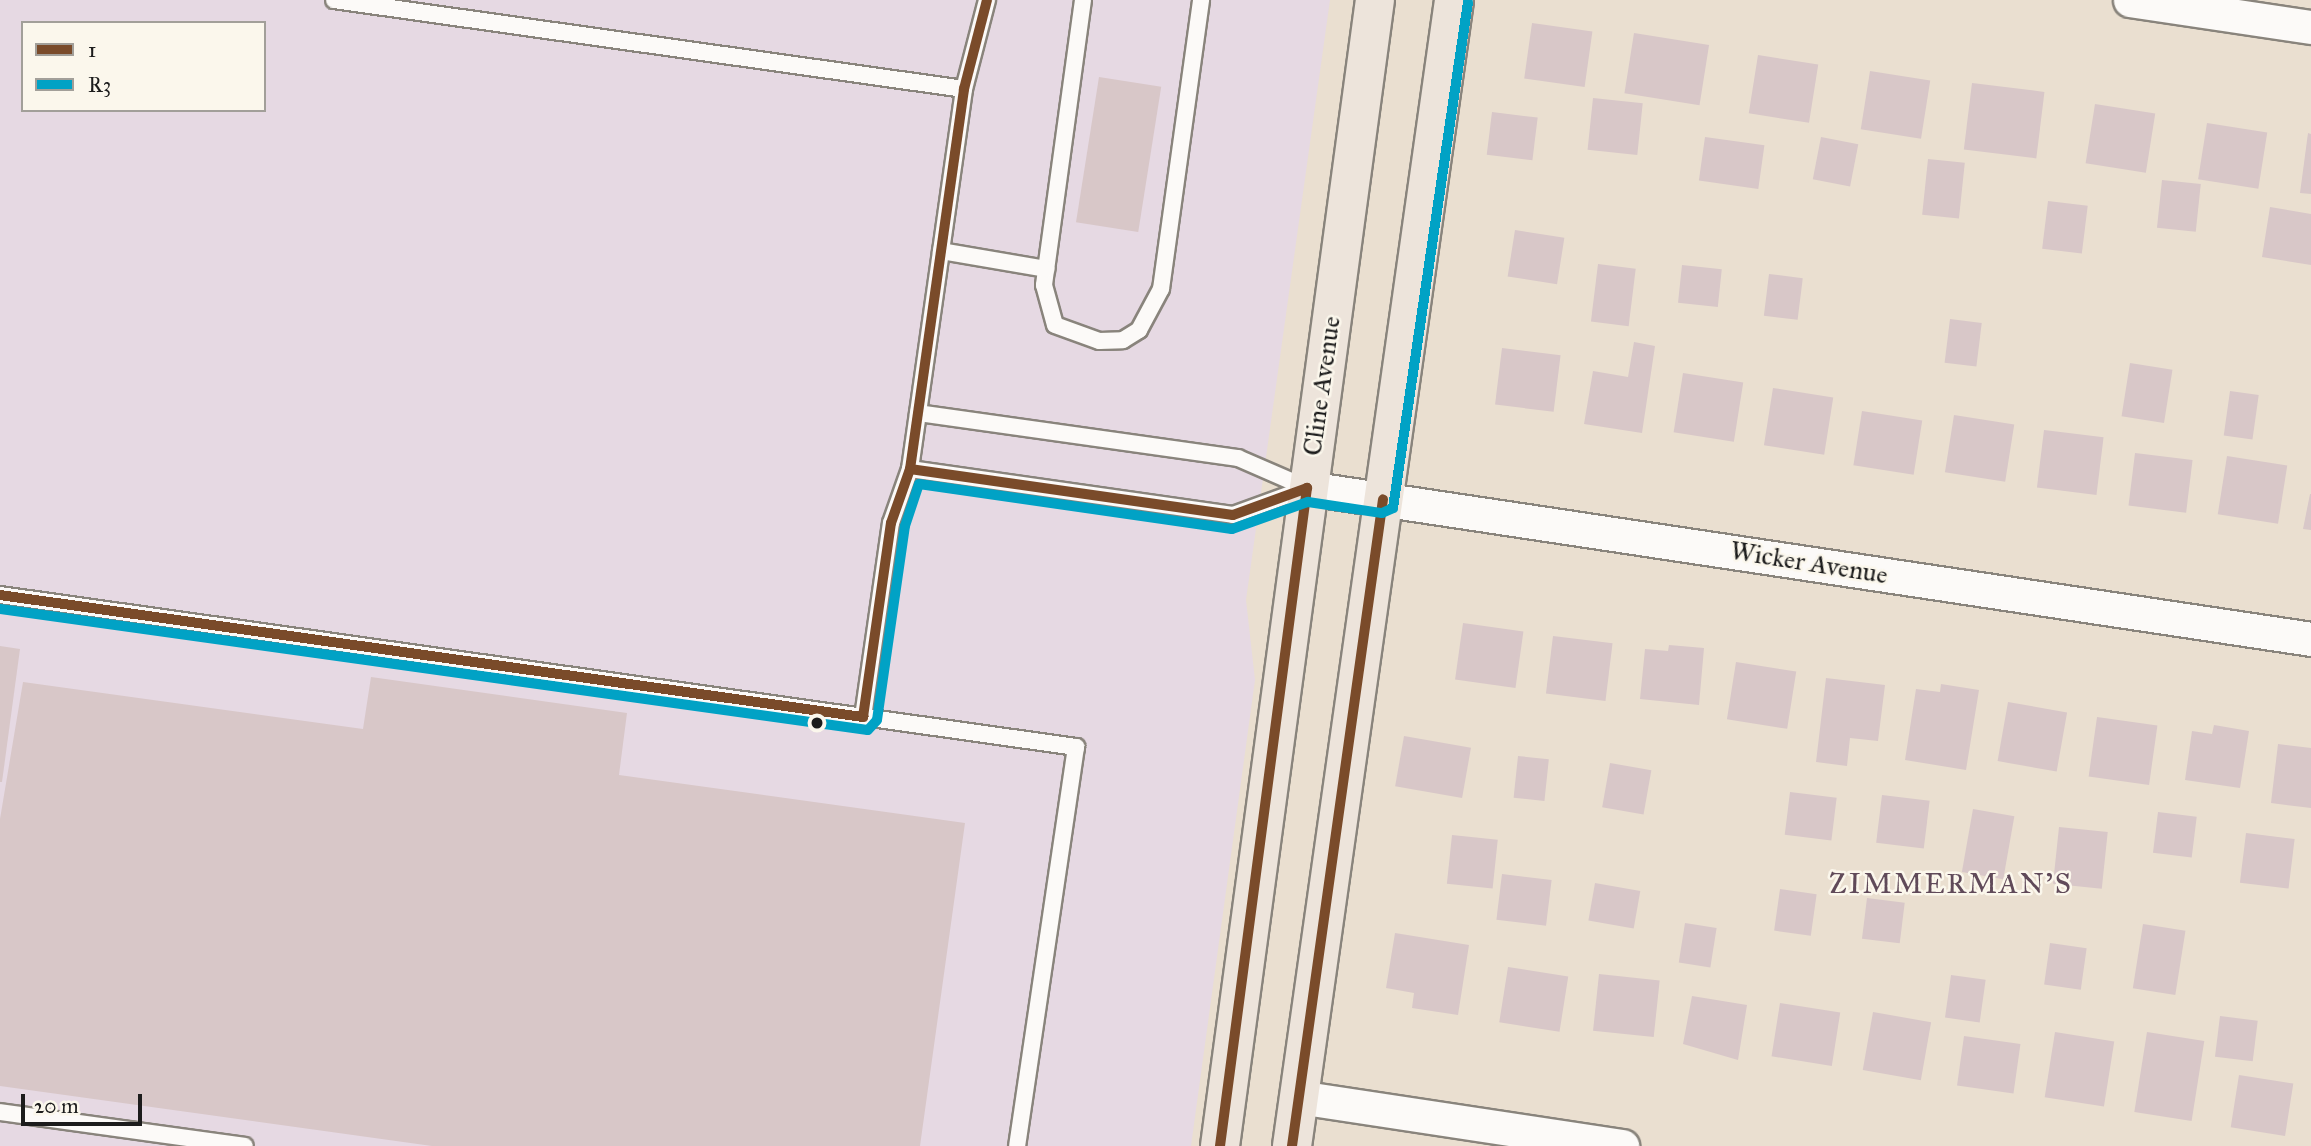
<!DOCTYPE html>
<style>
body{margin:0}
#map{position:relative;width:2311px;height:1146px;overflow:hidden;background:#eadfd0;font-family:"IM FELL Great Primer",serif}
div>[style]{position:absolute}
[style*='--x']{left:calc(var(--x)*1px);top:calc(var(--y)*1px);width:calc(var(--w)*1px);rotate:calc(var(--a)*1deg)}
.built>*{inset:0;background:#e6d9e3}
.building>*{inset:0;background:#d8c7c8;transform-origin:0 0}
.roads{filter:drop-shadow(2px 0 #89847c) drop-shadow(-2px 0 #89847c) drop-shadow(0 2px #89847c) drop-shadow(0 -2px #89847c)}
.service>*{height:16px;margin:-8px;padding:0 8px;transform-origin:8px;border-radius:8px;background:#fcfaf8}
.minor>*{height:33px;margin:-16.5px;padding:0 16.5px;transform-origin:16.5px;border-radius:16.5px;background:#fcfaf8}
.primary>*{height:38px;margin:-19px;padding:0 19px;transform-origin:19px;border-radius:19px;background:#ede4db}
.bus-1>*{height:10px;margin:-5px;padding:0 5px;transform-origin:5px;border-radius:5px;background:#7a4b2a}
.bus-2>*{height:10px;margin:-5px;padding:0 5px;transform-origin:5px;border-radius:5px;background:#01a2c5}
.dots>*{width:19px;height:19px;translate:-50% -50%;box-sizing:border-box;border:4px solid #fbf7ec;border-radius:50%}
span{translate:-50% -50%;white-space:nowrap;text-align:center;line-height:1.15;-webkit-text-stroke:5px #fbf7ec;paint-order:stroke}
.street-label{font-size:26px;color:#1c1c1c}
.neighbourhood-label{font-size:28px;color:#604a59;letter-spacing:2px}
.legend{position:absolute;left:21px;top:21px;width:245px;height:91px;box-sizing:border-box;background:#fbf7ec;border:2px solid #a29f99;margin:0;padding:9px 12px;list-style:none;font-size:21px;color:#1c1c1c}
.legend li{display:flex;align-items:center;gap:14px;height:35px}
.legend b{width:35px;border:2px solid #a29f99}
.scale{position:absolute;left:21px;top:1094px;width:121px;height:32px;box-sizing:border-box;border:4px solid #1c1c1c;border-top:0;padding-left:9px;font-size:21px;line-height:24px;white-space:nowrap;color:#1c1c1c;-webkit-text-stroke:5px #fbf7ec;paint-order:stroke}
</style>
<div id="map">
<div class="built">
<i style="clip-path:polygon(evenodd,0 0,1330px 0,1246px 600px,1255px 680px,1191px 1146px,0 1146px,0 0,23px 23px,264px 23px,264px 110px,23px 110px,23px 23px)"></i>
</div>
<div class="building">
<i style="left:1532px;top:23px;width:61px;height:56px;rotate:8deg"></i>
<i style="left:1634px;top:33px;width:76px;height:61px;rotate:9deg"></i>
<i style="left:1758px;top:55px;width:61px;height:59px;rotate:9deg"></i>
<i style="left:1870px;top:71px;width:61px;height:59px;rotate:9deg"></i>
<i style="left:1099px;top:77px;width:63px;height:147px;rotate:9deg"></i>
<i style="left:1972px;top:83px;width:73px;height:67px;rotate:7deg"></i>
<i style="left:1593px;top:98px;width:50px;height:52px;rotate:6deg"></i>
<i style="left:2095px;top:104px;width:61px;height:60px;rotate:9deg"></i>
<i style="left:1492px;top:112px;width:46px;height:43px;rotate:7deg"></i>
<i style="left:2207px;top:123px;width:61px;height:57px;rotate:9deg"></i>
<i style="clip-path:polygon(2308px 133px,2311px 134px,2311px 194px,2300px 193px)"></i>
<i style="left:1705px;top:137px;width:60px;height:44px;rotate:8deg"></i>
<i style="left:1821px;top:137px;width:38px;height:43px;rotate:11deg"></i>
<i style="left:1928px;top:159px;width:37px;height:56px;rotate:6deg"></i>
<i style="left:2162px;top:180px;width:39px;height:48px;rotate:6deg"></i>
<i style="left:2048px;top:201px;width:40px;height:48px;rotate:7deg"></i>
<i style="clip-path:polygon(2270px 207px,2311px 214px,2311px 265px,2262px 257px)"></i>
<i style="left:1515px;top:230px;width:50px;height:47px;rotate:9deg"></i>
<i style="left:1598px;top:264px;width:38px;height:58px;rotate:7deg"></i>
<i style="left:1682px;top:265px;width:40px;height:38px;rotate:6deg"></i>
<i style="left:1769px;top:274px;width:34px;height:42px;rotate:7deg"></i>
<i style="left:1950px;top:319px;width:32px;height:44px;rotate:7deg"></i>
<i style="clip-path:polygon(1634px 342px,1655px 346px,1642px 433px,1584px 424px,1593px 371px,1628px 377px)"></i>
<i style="left:1502px;top:348px;width:59px;height:57px;rotate:7deg"></i>
<i style="left:2130px;top:363px;width:43px;height:54px;rotate:9deg"></i>
<i style="left:1683px;top:373px;width:61px;height:60px;rotate:9deg"></i>
<i style="left:1773px;top:388px;width:61px;height:58px;rotate:9deg"></i>
<i style="left:2230px;top:391px;width:29px;height:45px;rotate:8deg"></i>
<i style="left:1862px;top:411px;width:61px;height:55px;rotate:9deg"></i>
<i style="left:1954px;top:415px;width:61px;height:58px;rotate:9deg"></i>
<i style="left:2044px;top:430px;width:60px;height:58px;rotate:7deg"></i>
<i style="left:2135px;top:453px;width:58px;height:53px;rotate:7deg"></i>
<i style="left:2227px;top:456px;width:61px;height:59px;rotate:9deg"></i>
<i style="clip-path:polygon(2310px 494px,2311px 494px,2311px 530px,2303px 529px)"></i>
<i style="left:1463px;top:623px;width:61px;height:57px;rotate:8deg"></i>
<i style="left:1553px;top:636px;width:60px;height:58px;rotate:7deg"></i>
<i style="clip-path:polygon(1669px 645px,1704px 648px,1699px 705px,1640px 699px,1645px 649px,1668px 651px)"></i>
<i style="clip-path:polygon(0 646px,20px 649px,2px 782px,0 782px)"></i>
<i style="left:1736px;top:662px;width:61px;height:58px;rotate:9deg"></i>
<i style="clip-path:polygon(371px 677px,627px 713px,619px 775px,965px 823px,920px 1146px,432px 1146px,0 1086px,0 819px,23px 682px,363px 729px)"></i>
<i style="clip-path:polygon(1826px 678px,1885px 685px,1878px 741px,1850px 738px,1847px 766px,1816px 762px)"></i>
<i style="clip-path:polygon(1941px 684px,1979px 690px,1966px 770px,1905px 760px,1916px 689px,1940px 692px)"></i>
<i style="left:2008px;top:702px;width:60px;height:60px;rotate:10deg"></i>
<i style="left:2097px;top:717px;width:61px;height:60px;rotate:8deg"></i>
<i style="clip-path:polygon(2214px 725px,2249px 731px,2240px 788px,2185px 780px,2192px 731px,2212px 734px)"></i>
<i style="left:1404px;top:736px;width:68px;height:51px;rotate:10deg"></i>
<i style="clip-path:polygon(2278px 744px,2311px 748px,2311px 808px,2271px 803px)"></i>
<i style="left:1518px;top:756px;width:31px;height:42px;rotate:6deg"></i>
<i style="left:1610px;top:763px;width:42px;height:45px;rotate:10deg"></i>
<i style="left:1790px;top:792px;width:47px;height:43px;rotate:7deg"></i>
<i style="left:1882px;top:795px;width:48px;height:48px;rotate:7deg"></i>
<i style="left:1973px;top:809px;width:42px;height:64px;rotate:10deg"></i>
<i style="left:2158px;top:812px;width:39px;height:41px;rotate:7deg"></i>
<i style="left:2059px;top:827px;width:49px;height:57px;rotate:6deg"></i>
<i style="left:2246px;top:833px;width:49px;height:50px;rotate:7deg"></i>
<i style="left:1452px;top:835px;width:46px;height:49px;rotate:6deg"></i>
<i style="left:1502px;top:874px;width:50px;height:46px;rotate:7deg"></i>
<i style="left:1595px;top:883px;width:46px;height:38px;rotate:10deg"></i>
<i style="left:1780px;top:889px;width:37px;height:42px;rotate:8deg"></i>
<i style="left:1867px;top:898px;width:38px;height:41px;rotate:7deg"></i>
<i style="left:1685px;top:923px;width:32px;height:40px;rotate:9deg"></i>
<i style="left:2143px;top:924px;width:43px;height:65px;rotate:9deg"></i>
<i style="clip-path:polygon(1395px 933px,1469px 945px,1458px 1015px,1412px 1008px,1414px 993px,1386px 988px)"></i>
<i style="left:2050px;top:943px;width:37px;height:42px;rotate:8deg"></i>
<i style="left:1508px;top:967px;width:61px;height:56px;rotate:9deg"></i>
<i style="left:1599px;top:974px;width:61px;height:57px;rotate:6deg"></i>
<i style="left:1951px;top:975px;width:35px;height:43px;rotate:8deg"></i>
<i style="clip-path:polygon(1692px 996px,1747px 1005px,1738px 1060px,1683px 1044px)"></i>
<i style="left:1780px;top:1003px;width:61px;height:54px;rotate:9deg"></i>
<i style="left:1873px;top:1012px;width:59px;height:59px;rotate:10deg"></i>
<i style="left:2220px;top:1016px;width:38px;height:41px;rotate:7deg"></i>
<i style="left:2055px;top:1032px;width:60px;height:66px;rotate:9deg"></i>
<i style="left:2147px;top:1032px;width:58px;height:81px;rotate:9deg"></i>
<i style="left:1964px;top:1036px;width:57px;height:50px;rotate:8deg"></i>
<i style="left:2239px;top:1075px;width:55px;height:53px;rotate:9deg"></i>
</div>
<div class="roads">
<div class="service">
<i style="--x:334;--y:0;--w:636;--a:8.04"></i>
<i style="--x:1083;--y:0;--w:288;--a:97.8"></i>
<i style="--x:1044;--y:285;--w:41;--a:74.6"></i>
<i style="--x:1055;--y:325;--w:47;--a:20"></i>
<i style="--x:1099;--y:341;--w:24;--a:-2"></i>
<i style="--x:1123;--y:340;--w:19;--a:-32"></i>
<i style="--x:1139;--y:330;--w:47;--a:-61.8"></i>
<i style="--x:1161;--y:289;--w:292;--a:-82.1"></i>
<i style="--x:941;--y:251;--w:107;--a:9.7"></i>
<i style="--x:918;--y:413;--w:323;--a:8"></i>
<i style="--x:1238;--y:458;--w:75;--a:23.5"></i>
<i style="--x:910;--y:469;--w:326;--a:8.1"></i>
<i style="--x:1233;--y:515;--w:79;--a:-20"></i>
<i style="--x:0;--y:595;--w:1087;--a:8.04"></i>
<i style="--x:1076;--y:747;--w:403;--a:98.4"></i>
<i style="--x:863;--y:717;--w:196;--a:-81.8"></i>
<i style="--x:891;--y:523;--w:57;--a:-70.6"></i>
<i style="--x:910;--y:469;--w:384;--a:-81.9"></i>
<i style="--x:964;--y:89;--w:92;--a:-75.5"></i>
<i style="--x:0;--y:1112;--w:247;--a:7.9"></i>
</div>
<div class="minor">
<i style="--x:2130;--y:0;--w:183;--a:8.5"></i>
<i style="--x:1307;--y:488;--w:1015;--a:8.55"></i>
<i style="--x:1298;--y:1097;--w:328;--a:8.6"></i>
</div>
<div class="primary">
<i style="--x:1220;--y:1146;--w:1156;--a:-82.3"></i>
<i style="--x:1292;--y:1146;--w:1157;--a:-81.95"></i>
</div>
</div>
<div class="bus-1">
<i style="--x:910;--y:469;--w:326;--a:8.1"></i>
<i style="--x:1233;--y:515;--w:79;--a:-20"></i>
<i style="--x:0;--y:595;--w:872;--a:8.05"></i>
<i style="--x:863;--y:717;--w:196;--a:-81.8"></i>
<i style="--x:891;--y:523;--w:57;--a:-70.6"></i>
<i style="--x:910;--y:469;--w:384;--a:-81.9"></i>
<i style="--x:964;--y:89;--w:92;--a:-75.5"></i>
<i style="--x:1220;--y:1146;--w:664;--a:-82.47"></i>
<i style="--x:1292;--y:1146;--w:653;--a:-81.99"></i>
</div>
<div class="bus-2">
<i style="--x:0;--y:609;--w:876;--a:7.94"></i>
<i style="--x:868;--y:730;--w:13;--a:-48"></i>
<i style="--x:877;--y:720;--w:196;--a:-81.8"></i>
<i style="--x:905;--y:526;--w:44;--a:-71.6"></i>
<i style="--x:919;--y:484;--w:316;--a:8.2"></i>
<i style="--x:1232;--y:529;--w:81;--a:-19.6"></i>
<i style="--x:1308;--y:502;--w:75;--a:8.5"></i>
<i style="--x:1382;--y:513;--w:12;--a:-24"></i>
<i style="--x:1393;--y:508;--w:512;--a:-81.57"></i>
</div>
<div class="dots">
<i style="left:817px;top:723px;background:#1c1c1c"></i>
</div>
<div class="street-label">
<span style="left:1322px;top:386px;rotate:-82deg">Cline Avenue</span>
<span style="left:1809px;top:563px;rotate:9deg">Wicker Avenue</span>
</div>
<div class="neighbourhood-label">
<span style="left:1951px;top:884px">ZIMMERMAN'S</span>
</div>
<ul class="legend">
<li><b style="height:9px;background:#7a4b2a"></b>1</li>
<li><b style="height:9px;background:#01a2c5"></b>R3</li>
</ul>
<div class="scale">20 m</div>
</div>
